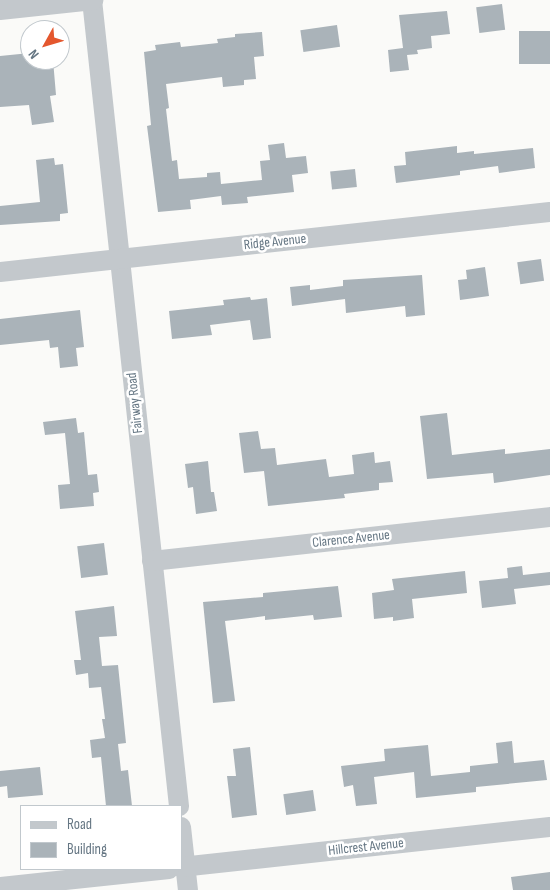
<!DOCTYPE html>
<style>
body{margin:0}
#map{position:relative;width:550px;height:890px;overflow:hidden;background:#fafaf8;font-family:"Sofia Sans Condensed",sans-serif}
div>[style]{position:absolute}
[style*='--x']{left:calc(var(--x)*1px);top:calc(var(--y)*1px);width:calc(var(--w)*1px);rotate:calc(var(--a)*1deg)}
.building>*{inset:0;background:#aab3b9;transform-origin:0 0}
.minor>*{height:20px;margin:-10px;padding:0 10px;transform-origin:10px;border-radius:10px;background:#c3c8cc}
span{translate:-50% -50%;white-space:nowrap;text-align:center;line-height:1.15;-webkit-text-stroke:5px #fff;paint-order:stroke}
.street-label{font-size:14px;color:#657683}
.legend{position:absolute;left:20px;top:805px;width:162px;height:65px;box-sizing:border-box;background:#fff;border:1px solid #c1c8cd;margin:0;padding:6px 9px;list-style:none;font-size:15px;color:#657683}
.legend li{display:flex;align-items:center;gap:10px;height:25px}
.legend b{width:25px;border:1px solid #c1c8cd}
.north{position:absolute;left:20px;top:20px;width:50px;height:50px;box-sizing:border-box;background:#fff;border:1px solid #c1c8cd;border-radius:50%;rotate:231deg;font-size:14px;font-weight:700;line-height:20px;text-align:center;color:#657683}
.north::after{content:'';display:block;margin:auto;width:18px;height:22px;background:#e4572e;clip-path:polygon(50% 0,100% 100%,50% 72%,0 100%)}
</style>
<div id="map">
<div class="building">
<i style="left:502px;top:4px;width:26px;height:26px;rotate:83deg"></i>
<i style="clip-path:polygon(447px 11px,450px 34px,431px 36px,432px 48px,417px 50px,418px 54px,407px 55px,409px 70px,390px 72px,388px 50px,403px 48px,399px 15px)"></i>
<i style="left:337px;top:25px;width:22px;height:37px;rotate:82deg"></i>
<i style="left:550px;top:31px;width:33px;height:31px;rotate:90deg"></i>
<i style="clip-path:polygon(262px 32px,264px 56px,254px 57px,256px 79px,244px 80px,244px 85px,223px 87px,222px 77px,166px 84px,169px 108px,166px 109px,172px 161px,177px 160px,179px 179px,207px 177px,207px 173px,220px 172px,221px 184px,262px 180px,260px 161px,270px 160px,268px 145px,284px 143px,286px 158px,306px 156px,308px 173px,292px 175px,294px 192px,247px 197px,248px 203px,222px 205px,221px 196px,190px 200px,191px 209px,158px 212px,147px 126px,151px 125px,144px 52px,156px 50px,155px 45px,180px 42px,181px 47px,218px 43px,217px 39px,235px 37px,235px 34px)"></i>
<i style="clip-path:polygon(30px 53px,30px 60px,53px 60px,56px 95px,50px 96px,54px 122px,32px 125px,29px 105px,0 107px,0 56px)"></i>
<i style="clip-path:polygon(457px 146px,457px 153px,474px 151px,474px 154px,533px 148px,535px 168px,499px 173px,498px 166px,460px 171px,460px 175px,396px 183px,394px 166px,406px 165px,405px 152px)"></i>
<i style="clip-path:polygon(54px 158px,55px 165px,63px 164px,68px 213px,60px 214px,60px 221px,0 225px,0 206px,40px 202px,36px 160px)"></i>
<i style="left:355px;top:169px;width:18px;height:25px;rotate:84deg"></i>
<i style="left:541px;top:259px;width:22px;height:24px;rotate:82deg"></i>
<i style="clip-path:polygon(485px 267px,489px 296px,460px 300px,458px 280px,467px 279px,466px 270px)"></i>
<i style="clip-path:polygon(422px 275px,425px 315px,406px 317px,405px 306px,346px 313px,345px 299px,292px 306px,290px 287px,310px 285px,310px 290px,343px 286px,343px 280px)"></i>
<i style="clip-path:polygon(250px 297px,251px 300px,267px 298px,271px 338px,253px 340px,250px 320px,210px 325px,212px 335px,172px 339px,169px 311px,224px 305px,223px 300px)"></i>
<i style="clip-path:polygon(80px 310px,84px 347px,76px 348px,78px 366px,60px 368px,58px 347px,50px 348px,49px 340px,0 345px,0 319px)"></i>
<i style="clip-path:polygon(447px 413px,452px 455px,505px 449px,505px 454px,550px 449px,550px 475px,494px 483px,493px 473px,427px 479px,420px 416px)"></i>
<i style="clip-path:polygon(76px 418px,78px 433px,84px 432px,88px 475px,97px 474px,99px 492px,93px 493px,94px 506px,60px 509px,58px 485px,70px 484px,65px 433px,45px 435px,43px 422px)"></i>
<i style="clip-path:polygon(258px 431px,261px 449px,275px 448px,277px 465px,326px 459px,329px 477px,354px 474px,352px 455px,374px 452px,375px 463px,390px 461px,393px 482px,379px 483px,379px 490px,344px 494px,345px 498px,268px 506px,264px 471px,244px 473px,239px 433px)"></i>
<i style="clip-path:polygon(208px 461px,211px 492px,214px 492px,217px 511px,196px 514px,193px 487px,188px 488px,185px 464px)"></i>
<i style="left:104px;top:543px;width:32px;height:27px;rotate:83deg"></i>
<i style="clip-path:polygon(522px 566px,523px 575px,550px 572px,550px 585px,514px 589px,516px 604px,482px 608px,479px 581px,508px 578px,507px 568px)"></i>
<i style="clip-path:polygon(465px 571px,467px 593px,412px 599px,414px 618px,393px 621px,393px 617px,374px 619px,372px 593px,394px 590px,392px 579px)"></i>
<i style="clip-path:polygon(338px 586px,342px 617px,314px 620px,313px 615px,265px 620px,265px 616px,225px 621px,235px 701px,213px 703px,203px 602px,263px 597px,263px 593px)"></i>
<i style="clip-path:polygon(114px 606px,117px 636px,99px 637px,102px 666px,118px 665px,126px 743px,118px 744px,121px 771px,128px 770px,132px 806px,106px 806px,101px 757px,92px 758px,90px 740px,105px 738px,102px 719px,105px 719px,101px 687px,89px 688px,88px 673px,76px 675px,74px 660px,81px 660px,75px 611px)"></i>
<i style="clip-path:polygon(512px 741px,514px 763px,544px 760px,547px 780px,476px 787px,476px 792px,416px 798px,414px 772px,374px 777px,377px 804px,356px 806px,353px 785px,344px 787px,341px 766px,385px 761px,384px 749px,428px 745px,431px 776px,470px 772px,470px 766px,498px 763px,496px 743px)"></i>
<i style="clip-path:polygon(250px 747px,257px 815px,232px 818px,227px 776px,236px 776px,233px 749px)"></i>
<i style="clip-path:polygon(40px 767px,43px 795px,8px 798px,7px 786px,0 787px,0 771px)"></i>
<i style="left:313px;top:790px;width:21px;height:30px;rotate:82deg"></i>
<i style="clip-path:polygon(550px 872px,550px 890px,513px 890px,511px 877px)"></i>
</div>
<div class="minor">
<i style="--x:92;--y:0;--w:811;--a:83.84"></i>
<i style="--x:0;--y:10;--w:94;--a:-6.1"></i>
<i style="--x:0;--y:272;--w:553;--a:-6.23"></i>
<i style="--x:152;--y:561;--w:400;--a:-6.3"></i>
<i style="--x:181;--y:827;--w:63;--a:83.7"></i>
<i style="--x:181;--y:867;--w:371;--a:-6.2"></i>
<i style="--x:0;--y:887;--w:170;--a:-6.1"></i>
</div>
<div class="street-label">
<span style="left:275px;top:242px;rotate:-6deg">Ridge Avenue</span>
<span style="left:135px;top:403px;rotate:-96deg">Fairway Road</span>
<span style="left:351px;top:539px;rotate:-6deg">Clarence Avenue</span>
<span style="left:366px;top:847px;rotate:-6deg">Hillcrest Avenue</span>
</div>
<ul class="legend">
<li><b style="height:6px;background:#c3c8cc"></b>Road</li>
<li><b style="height:14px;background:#aab3b9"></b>Building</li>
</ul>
<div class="north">N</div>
</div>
